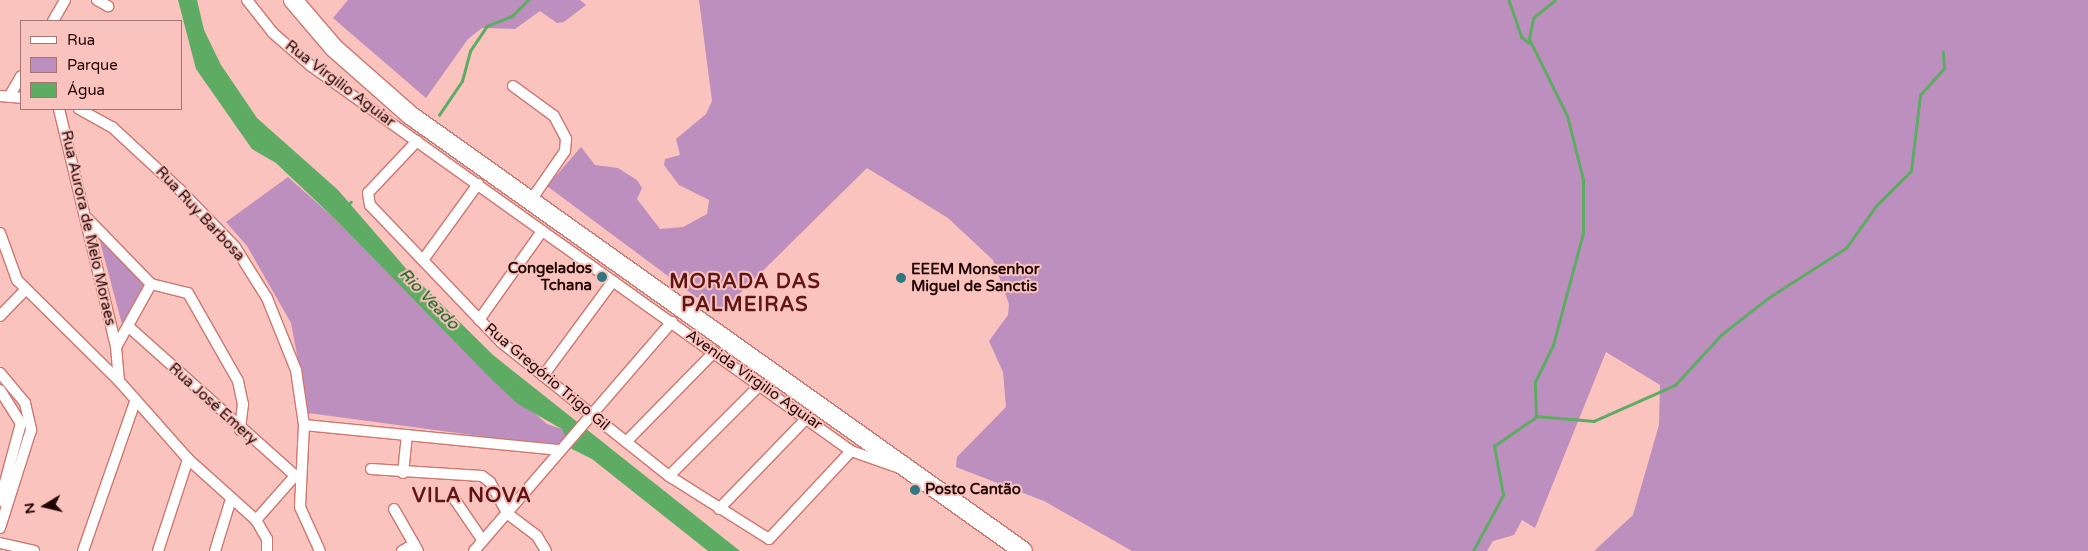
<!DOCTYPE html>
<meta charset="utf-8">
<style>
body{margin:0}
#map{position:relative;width:2088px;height:551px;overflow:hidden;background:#fac3bd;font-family:"Varela Round",sans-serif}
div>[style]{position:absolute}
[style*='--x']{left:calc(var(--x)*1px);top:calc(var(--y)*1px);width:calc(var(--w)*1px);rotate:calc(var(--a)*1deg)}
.green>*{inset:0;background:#bd8fbe}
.water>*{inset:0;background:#5eac64}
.stream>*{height:2.5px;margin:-1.25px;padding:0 1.25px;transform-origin:1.25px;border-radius:1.25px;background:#5eac64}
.roads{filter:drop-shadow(1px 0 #cd7770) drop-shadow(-1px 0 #cd7770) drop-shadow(0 1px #cd7770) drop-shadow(0 -1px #cd7770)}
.street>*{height:10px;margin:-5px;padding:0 5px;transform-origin:5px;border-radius:5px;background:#fff}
.highway>*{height:18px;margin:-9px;padding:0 9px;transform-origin:9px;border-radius:9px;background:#fff}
.dots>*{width:14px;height:14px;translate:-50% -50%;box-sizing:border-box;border:2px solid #fac3bd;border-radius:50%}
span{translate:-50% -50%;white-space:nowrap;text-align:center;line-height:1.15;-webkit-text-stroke:4px #fac3bd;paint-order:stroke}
.street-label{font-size:15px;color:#200303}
.poi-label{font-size:15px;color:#200303;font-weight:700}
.right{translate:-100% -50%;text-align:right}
.left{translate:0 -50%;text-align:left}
.water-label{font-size:16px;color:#025d19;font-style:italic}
.district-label{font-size:20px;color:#601414;font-weight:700;letter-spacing:1px}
.legend{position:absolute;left:20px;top:20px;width:162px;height:90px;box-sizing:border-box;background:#fac3bd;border:1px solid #a37673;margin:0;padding:6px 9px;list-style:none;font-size:15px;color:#200303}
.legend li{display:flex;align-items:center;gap:10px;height:25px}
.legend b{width:25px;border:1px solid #a37673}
.north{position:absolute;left:20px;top:481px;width:50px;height:50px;-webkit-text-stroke:4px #fac3bd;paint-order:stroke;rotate:261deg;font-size:14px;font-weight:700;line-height:20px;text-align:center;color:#200303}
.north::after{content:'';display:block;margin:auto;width:18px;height:22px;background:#200303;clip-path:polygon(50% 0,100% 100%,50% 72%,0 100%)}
</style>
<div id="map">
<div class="green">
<i style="clip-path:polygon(348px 0,580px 0,586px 5px,564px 22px,557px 23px,540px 11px,515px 29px,482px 28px,468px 39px,426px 98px,333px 18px)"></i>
<i style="clip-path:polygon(699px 0,2088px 0,2088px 551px,1594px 551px,1633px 515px,1659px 425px,1660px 385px,1606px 352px,1535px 528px,1522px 520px,1514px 535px,1493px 541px,1487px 551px,1132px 551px,1044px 501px,956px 467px,957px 457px,1006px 407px,1003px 372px,989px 341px,1008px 315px,1009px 304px,993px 260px,948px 218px,867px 168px,719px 314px,547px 186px,581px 147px,595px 165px,618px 168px,637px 180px,642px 188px,637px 199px,660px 229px,683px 227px,707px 214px,709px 200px,679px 185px,664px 165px,665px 159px,680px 155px,676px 139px,706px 114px,712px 101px)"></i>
<i style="clip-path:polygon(288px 177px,333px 217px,465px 352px,547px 424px,562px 429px,568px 442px,563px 447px,308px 413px,291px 323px,247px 246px,226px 222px)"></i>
<i style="clip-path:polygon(99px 238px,148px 286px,122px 324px)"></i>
</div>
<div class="water">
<i style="clip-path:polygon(178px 0,197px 0,204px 30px,221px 65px,257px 118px,338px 190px,409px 272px,493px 355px,740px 551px,708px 551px,592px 459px,570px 448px,562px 429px,518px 404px,492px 380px,333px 217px,276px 163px,252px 149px,196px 69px)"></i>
</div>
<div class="stream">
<i style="--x:1509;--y:0;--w:39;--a:71"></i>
<i style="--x:1522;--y:37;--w:9;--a:41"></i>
<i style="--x:439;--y:115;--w:41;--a:-55.9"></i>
<i style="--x:462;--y:81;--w:31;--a:-75"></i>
<i style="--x:470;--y:51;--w:30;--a:-56"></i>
<i style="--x:487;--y:26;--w:27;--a:-22"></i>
<i style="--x:512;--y:16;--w:23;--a:-45"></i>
<i style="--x:344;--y:208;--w:9;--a:-41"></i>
<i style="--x:1536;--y:416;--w:58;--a:4.9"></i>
<i style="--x:1594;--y:421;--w:89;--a:-24"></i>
<i style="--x:1675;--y:385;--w:69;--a:-47.3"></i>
<i style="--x:1722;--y:334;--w:58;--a:-38"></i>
<i style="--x:1768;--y:298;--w:93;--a:-32.7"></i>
<i style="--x:1846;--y:248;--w:52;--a:-54.5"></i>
<i style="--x:1876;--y:206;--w:49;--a:-45"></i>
<i style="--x:1911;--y:171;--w:77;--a:-83.2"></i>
<i style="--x:1920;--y:95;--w:36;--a:-48"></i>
<i style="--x:1944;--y:68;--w:16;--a:-94"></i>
<i style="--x:1473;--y:551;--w:64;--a:-61.8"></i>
<i style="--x:1503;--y:495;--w:50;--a:-100.4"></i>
<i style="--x:1494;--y:446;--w:51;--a:-34.6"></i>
<i style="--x:1536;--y:417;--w:35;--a:-92"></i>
<i style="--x:1535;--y:382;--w:41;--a:-64.1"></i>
<i style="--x:1553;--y:345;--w:116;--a:-75"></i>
<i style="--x:1583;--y:233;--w:53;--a:-90"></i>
<i style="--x:1583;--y:180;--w:66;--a:-104"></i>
<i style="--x:1567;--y:116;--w:86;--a:-116.3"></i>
<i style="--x:1529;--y:39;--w:21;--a:-79"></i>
<i style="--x:1533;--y:18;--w:28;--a:-39"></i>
</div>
<div class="roads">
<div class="street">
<i style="--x:97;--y:0;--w:13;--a:29"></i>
<i style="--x:247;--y:0;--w:42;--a:51.8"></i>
<i style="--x:273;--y:33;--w:50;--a:41"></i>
<i style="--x:311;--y:66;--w:663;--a:35.49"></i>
<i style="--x:851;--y:451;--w:49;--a:19.2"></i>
<i style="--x:53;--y:21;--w:24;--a:-60"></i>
<i style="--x:513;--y:86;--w:51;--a:36.2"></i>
<i style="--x:554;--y:116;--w:26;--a:62"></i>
<i style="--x:566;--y:139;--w:12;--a:95"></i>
<i style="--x:565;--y:151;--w:63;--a:124.7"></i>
<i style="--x:0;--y:96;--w:21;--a:5"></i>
<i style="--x:9;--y:97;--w:24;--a:-60"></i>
<i style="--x:59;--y:109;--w:245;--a:76.5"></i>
<i style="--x:79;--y:109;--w:38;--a:29"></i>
<i style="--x:112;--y:127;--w:93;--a:42.8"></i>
<i style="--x:180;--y:190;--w:79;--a:46"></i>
<i style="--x:235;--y:247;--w:60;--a:57.9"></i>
<i style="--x:267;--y:298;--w:78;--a:68.1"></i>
<i style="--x:296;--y:370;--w:56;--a:81.7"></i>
<i style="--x:304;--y:425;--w:82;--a:92.8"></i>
<i style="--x:300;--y:507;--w:48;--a:65.6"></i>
<i style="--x:417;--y:141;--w:71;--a:133.3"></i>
<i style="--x:368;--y:193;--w:12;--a:81"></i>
<i style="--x:370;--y:205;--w:190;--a:46.3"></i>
<i style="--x:501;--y:342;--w:215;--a:38.6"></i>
<i style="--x:669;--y:476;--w:118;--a:32.2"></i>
<i style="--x:769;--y:539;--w:120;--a:-47"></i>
<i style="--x:87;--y:218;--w:92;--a:45.9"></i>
<i style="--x:151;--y:284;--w:38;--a:14"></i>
<i style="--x:188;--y:293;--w:101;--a:60.4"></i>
<i style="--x:238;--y:381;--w:24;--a:78"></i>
<i style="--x:243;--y:404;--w:26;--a:97"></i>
<i style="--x:0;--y:233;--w:50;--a:70.1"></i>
<i style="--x:17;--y:280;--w:144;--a:44.7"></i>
<i style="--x:119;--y:381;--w:104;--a:48.5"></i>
<i style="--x:188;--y:459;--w:91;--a:41.9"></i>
<i style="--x:256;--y:520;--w:22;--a:60"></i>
<i style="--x:267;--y:539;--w:12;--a:90"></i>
<i style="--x:423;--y:260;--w:94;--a:-54.1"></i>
<i style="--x:0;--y:316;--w:36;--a:-46"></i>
<i style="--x:479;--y:320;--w:109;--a:-54.7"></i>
<i style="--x:129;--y:327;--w:228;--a:41.8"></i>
<i style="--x:0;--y:373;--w:39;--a:50"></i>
<i style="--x:25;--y:403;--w:28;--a:77"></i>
<i style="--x:31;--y:430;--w:103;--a:107.6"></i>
<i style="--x:543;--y:376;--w:118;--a:-53.6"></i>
<i style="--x:119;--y:381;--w:34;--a:-95"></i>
<i style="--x:116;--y:347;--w:72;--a:-60.9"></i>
<i style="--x:0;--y:390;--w:39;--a:58"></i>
<i style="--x:21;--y:423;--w:81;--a:105.1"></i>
<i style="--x:304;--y:425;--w:255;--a:5.6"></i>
<i style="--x:626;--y:442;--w:126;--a:-45.6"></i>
<i style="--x:371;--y:469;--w:111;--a:3.6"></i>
<i style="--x:482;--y:476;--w:10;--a:37"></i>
<i style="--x:490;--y:482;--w:37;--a:61"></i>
<i style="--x:508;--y:514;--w:36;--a:37"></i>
<i style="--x:537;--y:536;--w:17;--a:59"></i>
<i style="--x:403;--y:473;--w:38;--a:-84"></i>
<i style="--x:669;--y:476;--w:129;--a:-45"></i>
<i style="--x:453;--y:497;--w:53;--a:55.7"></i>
<i style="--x:394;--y:509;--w:48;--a:60.3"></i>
<i style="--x:719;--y:509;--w:127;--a:-46"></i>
<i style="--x:256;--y:520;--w:57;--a:-48.5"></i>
<i style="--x:0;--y:543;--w:35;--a:13"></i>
<i style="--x:83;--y:551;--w:158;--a:-70.8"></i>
<i style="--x:158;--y:551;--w:97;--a:-71.9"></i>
<i style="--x:215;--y:551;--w:54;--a:-72.9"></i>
<i style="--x:402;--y:551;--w:14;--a:-30"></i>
<i style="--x:474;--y:551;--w:303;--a:-49.2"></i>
</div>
<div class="highway">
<i style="--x:293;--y:0;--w:63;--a:49.5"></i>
<i style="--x:334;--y:48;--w:101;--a:41.4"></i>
<i style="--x:410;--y:115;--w:752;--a:35.42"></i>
</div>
</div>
<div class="dots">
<i style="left:602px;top:277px;background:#307881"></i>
<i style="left:901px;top:278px;background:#307881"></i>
<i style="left:915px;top:490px;background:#307881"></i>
</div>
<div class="street-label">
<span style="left:340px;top:84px;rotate:37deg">Rua Virgilio Aguiar</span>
<span style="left:200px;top:214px;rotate:47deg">Rua Ruy Barbosa</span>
<span style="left:88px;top:228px;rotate:77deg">Rua Aurora de Melo Moraes</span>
<span style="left:547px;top:377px;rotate:40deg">Rua Gregório Trigo Gil</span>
<span style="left:754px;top:380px;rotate:35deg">Avenida Virgilio Aguiar</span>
<span style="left:213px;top:404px;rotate:42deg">Rua José Emery</span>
</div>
<div class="poi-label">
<span class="right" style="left:592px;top:277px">Congelados<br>Tchana</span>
<span class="left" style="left:911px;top:278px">EEEM Monsenhor<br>Miguel de Sanctis</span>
<span class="left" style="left:925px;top:490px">Posto Cantão</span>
</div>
<div class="water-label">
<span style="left:429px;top:299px;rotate:46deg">Rio Veado</span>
</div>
<div class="district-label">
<span style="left:745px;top:294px">MORADA DAS<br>PALMEIRAS</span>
<span style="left:472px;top:496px">VILA NOVA</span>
</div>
<ul class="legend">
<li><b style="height:6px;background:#fff"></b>Rua</li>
<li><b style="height:14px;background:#bd8fbe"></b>Parque</li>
<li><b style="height:14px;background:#5eac64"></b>Água</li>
</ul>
<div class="north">N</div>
</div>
